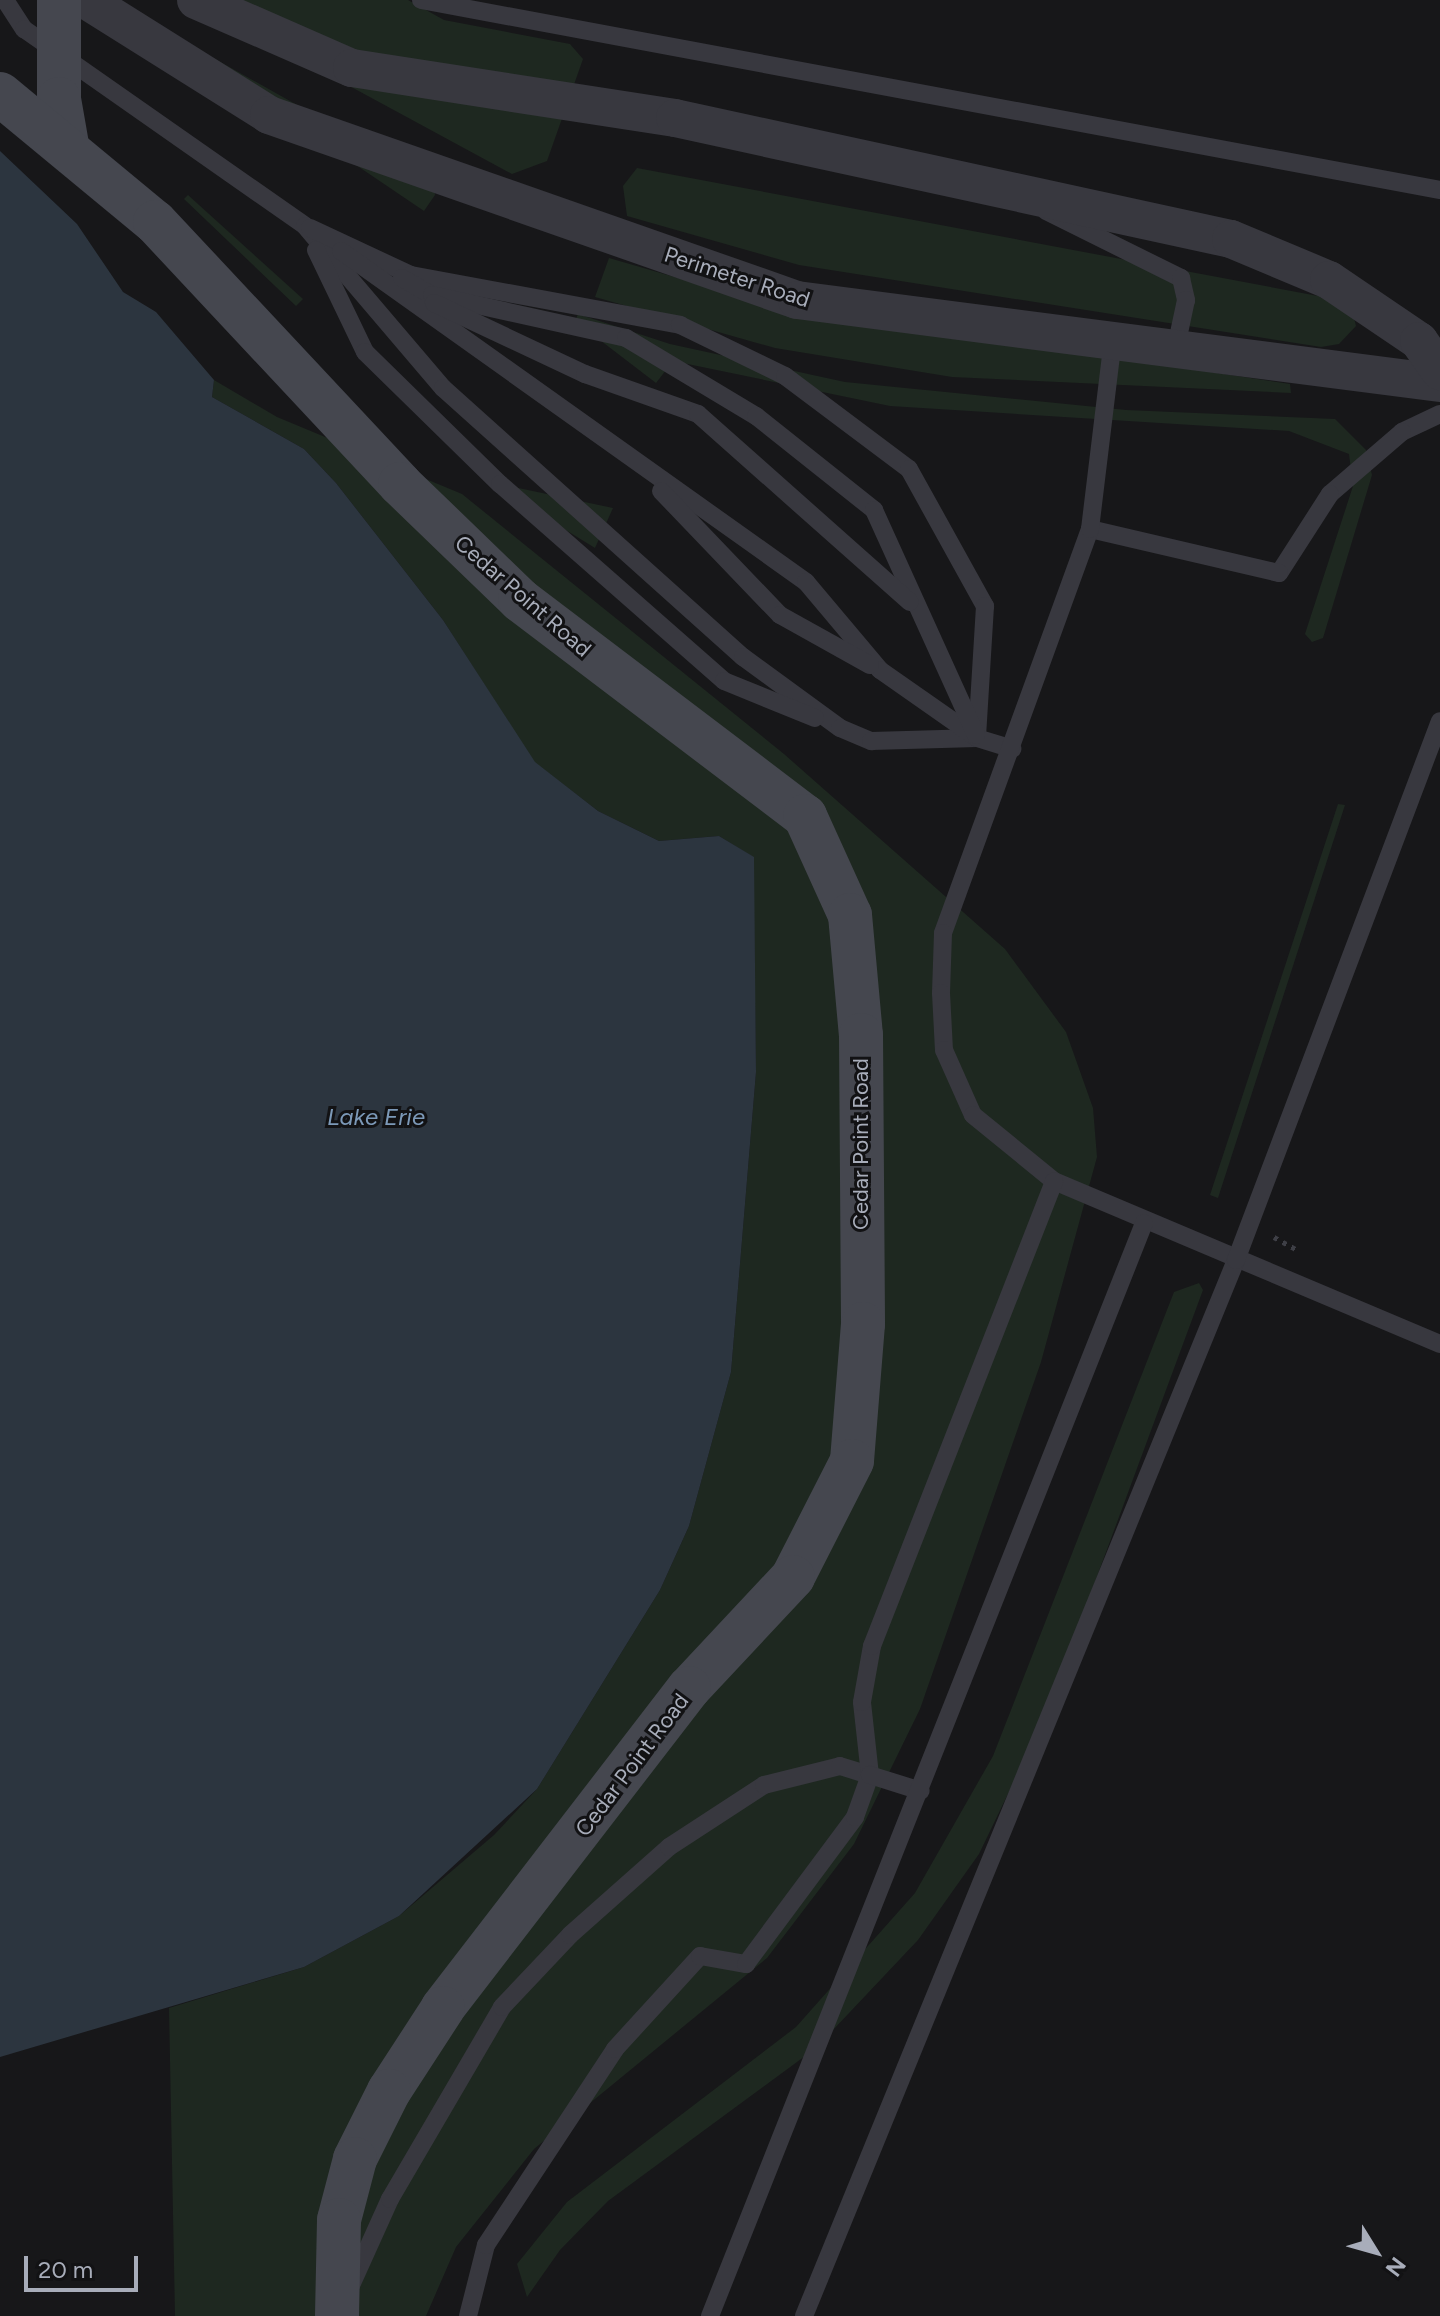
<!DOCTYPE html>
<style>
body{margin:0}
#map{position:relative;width:1440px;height:2316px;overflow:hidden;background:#171719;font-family:Figtree,sans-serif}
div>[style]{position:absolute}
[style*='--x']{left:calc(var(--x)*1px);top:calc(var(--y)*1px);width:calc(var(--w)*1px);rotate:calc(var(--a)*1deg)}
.green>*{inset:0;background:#1e2820}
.water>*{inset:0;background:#2c353f}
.path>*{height:5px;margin-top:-2.5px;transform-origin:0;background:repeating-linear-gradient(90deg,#3e3f46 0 4px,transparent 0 10px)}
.lane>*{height:18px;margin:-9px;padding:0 9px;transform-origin:9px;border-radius:9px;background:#38383f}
.street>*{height:38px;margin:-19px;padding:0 19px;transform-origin:19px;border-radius:19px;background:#38383f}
.secondary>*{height:44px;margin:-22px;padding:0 22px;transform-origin:22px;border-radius:22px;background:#45474f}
span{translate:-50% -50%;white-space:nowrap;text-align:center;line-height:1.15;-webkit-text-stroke:6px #121214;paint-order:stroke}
.street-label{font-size:22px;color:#a8adba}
.water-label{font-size:24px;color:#7c99b8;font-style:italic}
.north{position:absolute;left:1336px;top:2212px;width:80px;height:80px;-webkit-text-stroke:6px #121214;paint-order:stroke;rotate:127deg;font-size:22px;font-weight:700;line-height:32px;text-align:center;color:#a8adba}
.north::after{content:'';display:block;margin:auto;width:28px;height:36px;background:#a8adba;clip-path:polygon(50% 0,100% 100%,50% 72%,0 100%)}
.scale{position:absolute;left:24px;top:2256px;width:114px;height:36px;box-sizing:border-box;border:4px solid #a8adba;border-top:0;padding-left:10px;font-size:24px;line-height:28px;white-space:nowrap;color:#a8adba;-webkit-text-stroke:6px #121214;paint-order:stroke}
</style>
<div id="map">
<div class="green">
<i style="clip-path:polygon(191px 0,408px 0,444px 20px,570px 44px,583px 59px,547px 161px,512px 174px)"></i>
<i style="clip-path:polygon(121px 6px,434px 182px,435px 195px,424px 211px)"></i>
<i style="clip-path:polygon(637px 168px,1350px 302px,1356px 326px,1339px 344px,1321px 347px,799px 265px,627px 216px,623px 186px)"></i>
<i style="clip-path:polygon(188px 195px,303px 299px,296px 306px,184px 199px)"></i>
<i style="clip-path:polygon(609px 258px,778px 307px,1290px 384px,1291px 393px,952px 377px,775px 348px,595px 297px)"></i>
<i style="clip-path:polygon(578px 314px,670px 344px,845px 382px,1126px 410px,1335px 419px,1366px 450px,1372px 475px,1323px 638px,1312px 642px,1305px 634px,1353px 486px,1349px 454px,1289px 431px,890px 406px,673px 361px,656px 383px,575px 321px)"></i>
<i style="clip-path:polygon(214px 380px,277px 417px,462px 494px,784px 754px,1005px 949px,1066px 1032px,1093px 1108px,1097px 1157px,1041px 1362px,920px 1709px,854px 1844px,767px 1958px,534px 2149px,456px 2247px,426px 2316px,175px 2316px,169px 2008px,304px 1967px,399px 1916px,494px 1835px,537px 1789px,660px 1590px,689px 1526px,731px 1372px,756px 1072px,753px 857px,719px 836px,659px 841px,598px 811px,534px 762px,443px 620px,336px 483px,304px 449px,212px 397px)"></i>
<i style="clip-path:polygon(509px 486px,613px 508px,595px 548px,504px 492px)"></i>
<i style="clip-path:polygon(1338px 804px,1345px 805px,1218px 1198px,1210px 1195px)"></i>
<i style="clip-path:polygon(1199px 1283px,1203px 1290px,1045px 1717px,979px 1854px,918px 1940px,816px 2048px,608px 2201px,560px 2250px,527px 2297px,517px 2264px,567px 2202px,796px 2027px,915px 1893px,993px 1756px,1174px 1292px)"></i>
</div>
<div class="water">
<i style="clip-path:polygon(0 151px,77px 224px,123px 292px,156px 312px,214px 380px,212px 397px,304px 449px,336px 483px,443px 620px,535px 762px,598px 811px,659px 841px,719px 836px,754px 857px,756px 1072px,731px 1372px,689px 1526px,660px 1590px,537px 1789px,399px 1916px,304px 1967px,0 2057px)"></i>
</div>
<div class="path">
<i style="--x:1274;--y:1237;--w:26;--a:29"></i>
</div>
<div class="lane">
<i style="--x:5;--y:0;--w:35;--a:57"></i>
<i style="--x:24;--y:29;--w:343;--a:35"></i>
<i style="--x:305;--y:226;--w:213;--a:49.6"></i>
<i style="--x:443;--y:388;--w:403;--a:41.9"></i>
<i style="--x:743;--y:657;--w:120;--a:36.2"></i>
<i style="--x:840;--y:728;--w:34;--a:23"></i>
<i style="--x:871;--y:741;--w:106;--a:-1.6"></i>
<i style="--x:421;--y:0;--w:1037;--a:10.56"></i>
<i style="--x:1046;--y:211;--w:151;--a:26.4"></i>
<i style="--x:1181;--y:278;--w:23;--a:77"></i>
<i style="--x:1186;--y:300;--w:48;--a:102"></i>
<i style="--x:310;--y:228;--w:111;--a:25"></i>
<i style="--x:411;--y:275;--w:274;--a:10.5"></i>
<i style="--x:680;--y:325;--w:117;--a:25.9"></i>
<i style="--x:785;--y:376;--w:155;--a:36.9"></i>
<i style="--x:909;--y:469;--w:157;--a:61"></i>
<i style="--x:985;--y:606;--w:132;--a:93.5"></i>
<i style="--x:316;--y:250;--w:113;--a:64.3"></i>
<i style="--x:365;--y:352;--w:189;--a:44.4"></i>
<i style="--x:500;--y:484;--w:298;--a:41.3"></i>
<i style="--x:724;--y:681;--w:98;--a:22.1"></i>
<i style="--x:341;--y:251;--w:571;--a:35.44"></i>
<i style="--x:806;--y:582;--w:115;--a:49.9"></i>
<i style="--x:880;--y:670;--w:118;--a:35"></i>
<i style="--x:977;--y:738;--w:37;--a:17"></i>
<i style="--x:402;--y:278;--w:34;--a:30"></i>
<i style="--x:432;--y:295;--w:199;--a:12.5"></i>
<i style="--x:626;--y:338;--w:152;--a:31"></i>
<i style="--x:756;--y:416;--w:151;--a:38.5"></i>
<i style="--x:874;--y:510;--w:247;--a:65.6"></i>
<i style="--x:434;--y:303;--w:167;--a:25.2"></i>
<i style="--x:585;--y:374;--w:120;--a:19.5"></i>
<i style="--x:698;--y:414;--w:283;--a:41.6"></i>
<i style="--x:1440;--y:414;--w:42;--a:154.7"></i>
<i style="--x:1402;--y:432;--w:95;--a:139.3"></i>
<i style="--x:1330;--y:494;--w:94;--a:122.8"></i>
<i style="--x:1279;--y:573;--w:194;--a:-166.9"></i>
<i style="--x:1090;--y:529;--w:430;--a:110"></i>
<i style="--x:943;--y:933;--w:60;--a:91.9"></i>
<i style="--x:941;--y:993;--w:57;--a:87"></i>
<i style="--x:944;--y:1050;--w:71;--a:66"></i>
<i style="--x:973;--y:1115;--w:104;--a:39.2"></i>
<i style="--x:1054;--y:1181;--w:419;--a:22.9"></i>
<i style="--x:661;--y:491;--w:172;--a:46.2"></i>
<i style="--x:780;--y:615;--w:103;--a:29.1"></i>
<i style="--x:1090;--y:529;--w:190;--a:-83.1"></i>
<i style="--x:348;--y:2292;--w:102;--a:-65.7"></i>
<i style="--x:390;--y:2199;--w:222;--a:-59.7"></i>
<i style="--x:502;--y:2007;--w:99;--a:-46.6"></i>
<i style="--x:570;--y:1935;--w:132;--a:-41.6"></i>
<i style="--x:669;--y:1847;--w:113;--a:-33.1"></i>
<i style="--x:764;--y:1785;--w:78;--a:-14"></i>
<i style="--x:840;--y:1766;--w:31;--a:17"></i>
<i style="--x:870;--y:1775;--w:73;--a:-96.3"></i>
<i style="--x:862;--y:1702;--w:57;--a:-79.9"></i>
<i style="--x:872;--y:1646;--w:499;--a:-68.6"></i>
<i style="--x:468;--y:2316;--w:73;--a:-75.8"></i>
<i style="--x:486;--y:2245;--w:235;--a:-56.6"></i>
<i style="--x:615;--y:2049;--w:126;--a:-47.6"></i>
<i style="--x:700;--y:1956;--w:47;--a:9.9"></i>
<i style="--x:746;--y:1964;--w:183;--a:-53.4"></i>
<i style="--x:855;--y:1817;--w:45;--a:-70.3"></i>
<i style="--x:870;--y:1775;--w:53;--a:17.4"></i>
<i style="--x:710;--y:2316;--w:1176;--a:-68.34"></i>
<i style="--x:804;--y:2316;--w:1141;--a:-67.75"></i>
<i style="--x:1236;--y:1260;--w:576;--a:-69.27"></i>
</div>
<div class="street">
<i style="--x:86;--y:0;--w:216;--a:32.1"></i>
<i style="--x:269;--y:115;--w:559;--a:19.31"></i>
<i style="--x:797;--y:300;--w:648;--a:7.36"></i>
<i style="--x:196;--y:0;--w:170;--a:23.6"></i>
<i style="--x:352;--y:68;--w:327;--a:8.8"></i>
<i style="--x:675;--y:118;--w:569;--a:12.28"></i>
<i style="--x:1231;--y:239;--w:106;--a:22.7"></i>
<i style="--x:1329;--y:280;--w:109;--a:34.1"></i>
<i style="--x:1419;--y:341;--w:37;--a:55"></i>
</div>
<div class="secondary">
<i style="--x:59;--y:0;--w:99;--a:90"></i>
<i style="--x:59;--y:99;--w:47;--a:80.1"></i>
<i style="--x:0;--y:94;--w:201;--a:39.6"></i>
<i style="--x:155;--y:222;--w:359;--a:46.9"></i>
<i style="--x:400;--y:484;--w:167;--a:44"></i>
<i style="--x:520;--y:600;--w:358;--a:37.2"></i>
<i style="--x:805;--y:816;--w:109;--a:65.6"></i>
<i style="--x:850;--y:915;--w:121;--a:84.8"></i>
<i style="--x:861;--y:1035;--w:289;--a:89.6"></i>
<i style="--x:863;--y:1324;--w:137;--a:94.6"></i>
<i style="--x:852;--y:1461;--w:130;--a:117"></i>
<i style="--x:793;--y:1577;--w:152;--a:133.1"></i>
<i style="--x:689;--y:1688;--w:404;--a:127.6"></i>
<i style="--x:443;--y:2008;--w:99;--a:123"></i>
<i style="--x:389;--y:2091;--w:76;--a:116.6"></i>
<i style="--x:355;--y:2159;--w:63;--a:104.7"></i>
<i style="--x:339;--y:2220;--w:96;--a:91.2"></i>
</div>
<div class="street-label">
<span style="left:737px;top:277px;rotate:18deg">Perimeter Road</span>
<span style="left:523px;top:596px;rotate:41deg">Cedar Point Road</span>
<span style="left:861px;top:1144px;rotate:-90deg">Cedar Point Road</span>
<span style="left:632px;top:1765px;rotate:-53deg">Cedar Point Road</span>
</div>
<div class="water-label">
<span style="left:376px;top:1117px">Lake Erie</span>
</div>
<div class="north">N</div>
<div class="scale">20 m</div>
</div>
